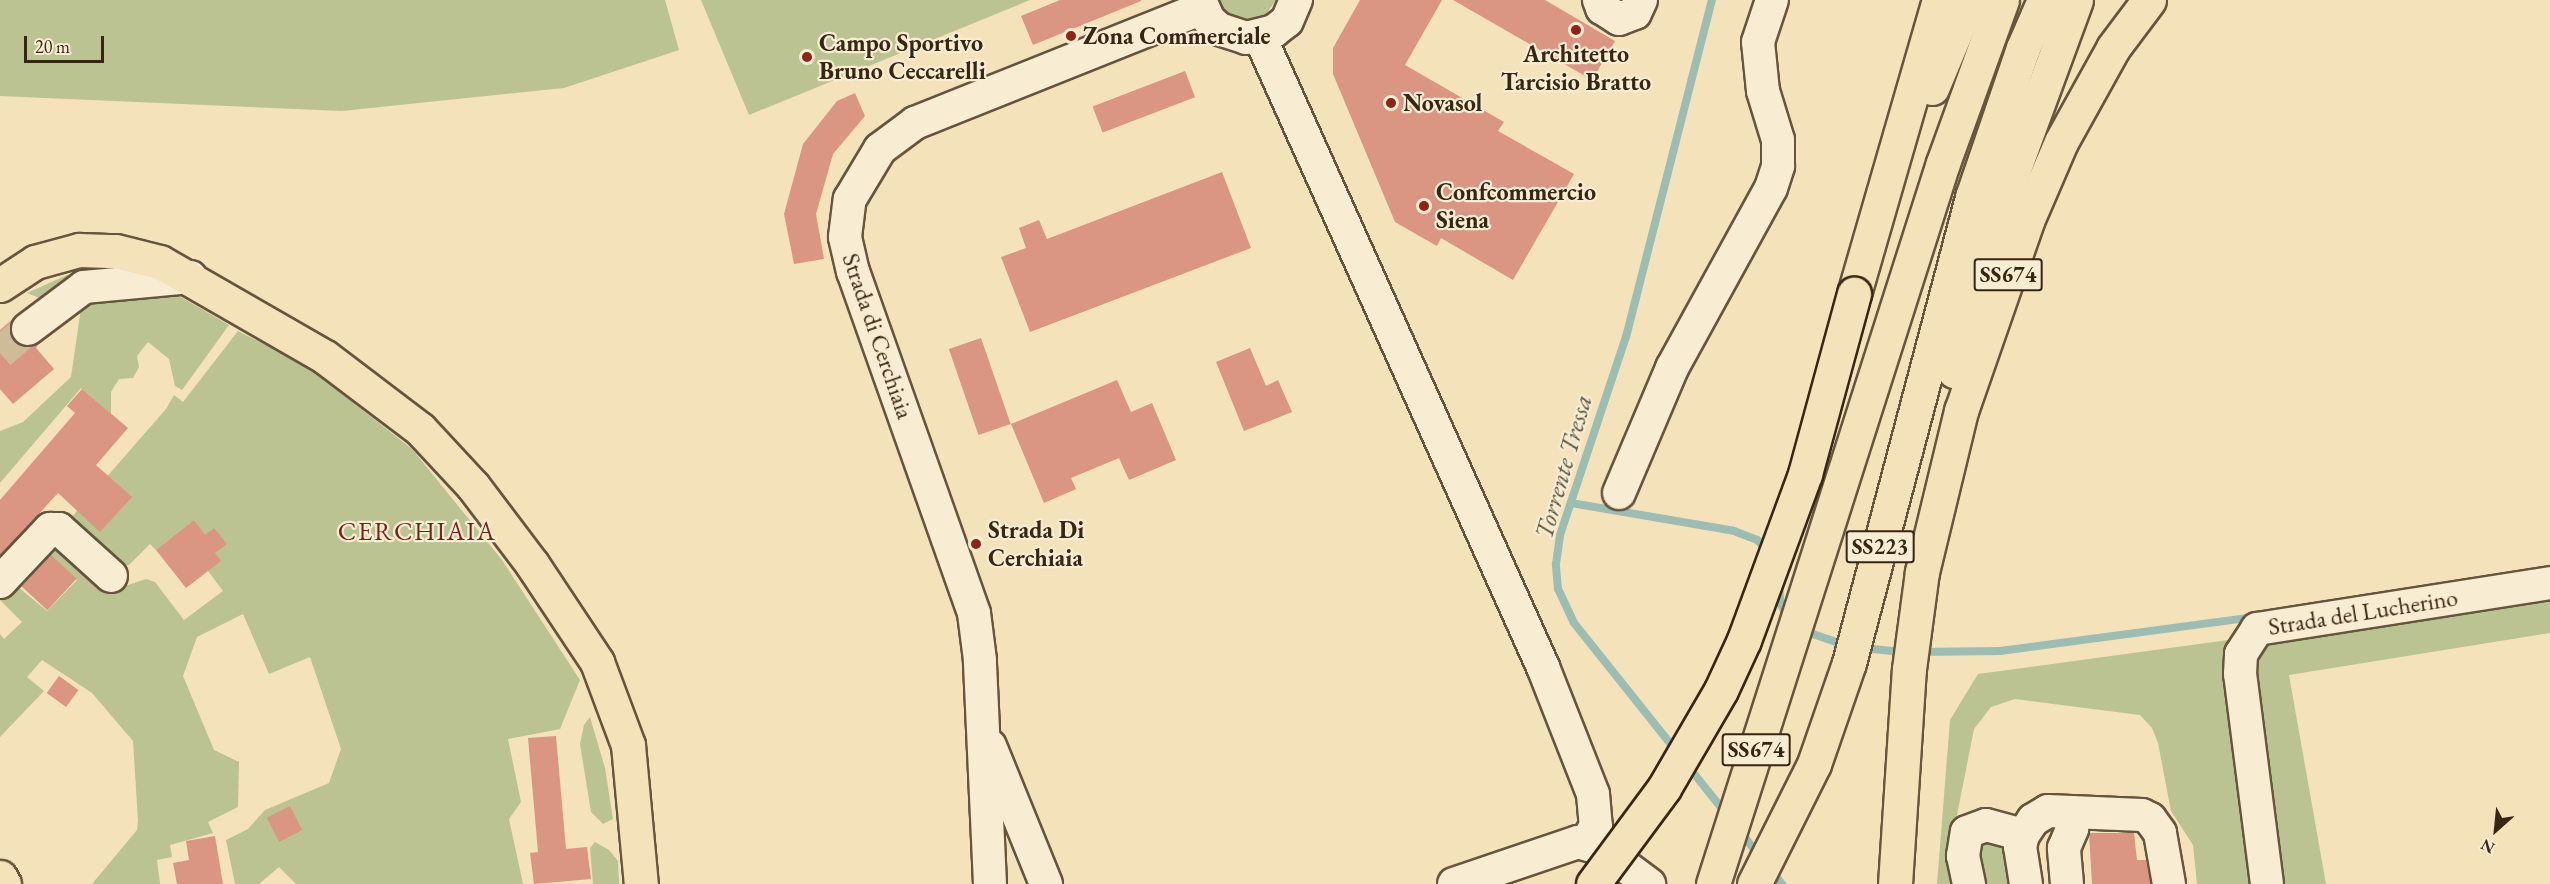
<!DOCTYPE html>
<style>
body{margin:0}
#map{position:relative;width:2550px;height:884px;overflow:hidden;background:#f4e2ba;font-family:"EB Garamond",serif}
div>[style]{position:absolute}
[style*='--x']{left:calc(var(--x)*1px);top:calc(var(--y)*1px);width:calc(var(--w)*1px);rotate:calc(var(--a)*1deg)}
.green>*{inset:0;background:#bac391}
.stream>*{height:8px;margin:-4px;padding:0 4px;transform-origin:4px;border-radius:4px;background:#9cbdb2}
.building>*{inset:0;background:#da9583;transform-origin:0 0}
.minor-tunnel>*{height:32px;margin-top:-16px;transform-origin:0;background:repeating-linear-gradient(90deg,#cebc99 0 32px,transparent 0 48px)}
.roads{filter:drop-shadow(2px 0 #66553d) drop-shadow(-2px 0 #66553d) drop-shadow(0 2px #66553d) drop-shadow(0 -2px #66553d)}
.minor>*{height:32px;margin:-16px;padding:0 16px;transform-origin:16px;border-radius:16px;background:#f8ecd2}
.major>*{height:33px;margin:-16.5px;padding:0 16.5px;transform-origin:16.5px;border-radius:16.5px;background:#f4e2ba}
.highway>*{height:33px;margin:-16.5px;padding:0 16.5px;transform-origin:16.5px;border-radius:16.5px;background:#f4e2ba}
.bridges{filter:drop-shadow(2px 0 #372613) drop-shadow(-2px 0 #372613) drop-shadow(0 2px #372613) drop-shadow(0 -2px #372613)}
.highway-bridge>*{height:33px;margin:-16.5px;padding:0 16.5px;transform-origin:16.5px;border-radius:16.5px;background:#f4e2ba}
.dots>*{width:16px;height:16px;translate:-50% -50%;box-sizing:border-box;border:3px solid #f8ecd2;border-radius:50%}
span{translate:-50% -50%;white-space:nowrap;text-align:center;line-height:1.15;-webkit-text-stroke:4.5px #f8ecd2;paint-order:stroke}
.shield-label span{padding:2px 4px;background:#f8ecd2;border:2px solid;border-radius:4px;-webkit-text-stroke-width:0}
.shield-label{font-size:22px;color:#372613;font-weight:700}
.poi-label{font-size:24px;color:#372613;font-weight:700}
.left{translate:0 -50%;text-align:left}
.street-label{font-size:24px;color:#372613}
.water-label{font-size:26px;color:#555343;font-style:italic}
.neighbourhood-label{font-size:26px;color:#7a1f14;letter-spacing:1.5px}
.north{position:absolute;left:2466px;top:800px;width:60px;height:60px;-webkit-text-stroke:4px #f8ecd2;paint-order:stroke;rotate:207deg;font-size:16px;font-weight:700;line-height:24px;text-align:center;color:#372613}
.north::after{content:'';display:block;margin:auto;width:21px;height:27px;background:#372613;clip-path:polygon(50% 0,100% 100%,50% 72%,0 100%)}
.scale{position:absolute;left:24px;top:36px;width:80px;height:27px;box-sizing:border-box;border:3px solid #372613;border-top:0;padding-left:8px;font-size:18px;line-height:21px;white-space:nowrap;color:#372613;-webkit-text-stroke:4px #f8ecd2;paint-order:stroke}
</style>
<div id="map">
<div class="green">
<i style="clip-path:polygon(0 0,665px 0,679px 50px,564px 88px,342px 111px,0 96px)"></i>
<i style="clip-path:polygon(701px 0,1030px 0,749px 115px)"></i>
<i style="clip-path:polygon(1217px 0,1276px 0,1266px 14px,1245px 20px,1226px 12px)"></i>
<i style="clip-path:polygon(98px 268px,102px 270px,42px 299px,27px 293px,67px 275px)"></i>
<i style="clip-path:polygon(172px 292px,229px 325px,182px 390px,175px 386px,169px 359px,148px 342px,137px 356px,139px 367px,133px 378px,119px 379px,111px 392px,111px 414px,81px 388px,0 483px,0 431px,23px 422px,71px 377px,82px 301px)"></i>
<i style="clip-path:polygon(238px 331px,305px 365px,412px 449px,502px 560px,580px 680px,560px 729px,508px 739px,521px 802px,509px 819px,523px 884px,296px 884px,279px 867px,259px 884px,235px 884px,226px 840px,248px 829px,265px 810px,329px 783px,341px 749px,310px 657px,269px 674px,243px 614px,197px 637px,183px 676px,214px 750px,239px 762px,238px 807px,208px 822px,213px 833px,170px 845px,172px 857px,157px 860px,160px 884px,92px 884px,137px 830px,138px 821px,133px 741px,92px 693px,42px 660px,27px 677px,44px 691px,0 737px,0 634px,4px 639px,22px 622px,0 600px,0 594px,11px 581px,47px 611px,77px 580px,43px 548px,55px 536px,113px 590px,146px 579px,155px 582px,184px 620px,223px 591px,208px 571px,215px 553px,194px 520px,156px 550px,150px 544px,129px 565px,122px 566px,70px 519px,166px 409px,174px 395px,183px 402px)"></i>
<i style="clip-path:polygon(2550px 591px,2550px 633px,2289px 675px,2326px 884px,2274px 884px,2253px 656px,2262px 642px)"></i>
<i style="clip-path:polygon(2243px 638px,2260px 884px,2197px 884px,2193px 845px,2171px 811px,2158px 743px,2152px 728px,2140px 715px,2015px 699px,1991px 707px,1974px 729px,1956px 820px,1955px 857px,1959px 884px,1937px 884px,1950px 720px,1978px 674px)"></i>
<i style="clip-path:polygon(590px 717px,605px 768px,613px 819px,603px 824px,591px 812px,580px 744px,584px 725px)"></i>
<i style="clip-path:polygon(1973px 839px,2008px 844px,2015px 884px,1978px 884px)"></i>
<i style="clip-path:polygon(595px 842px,609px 850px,618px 861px,619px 884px,593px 884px,590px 848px)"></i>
</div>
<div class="stream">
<i style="--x:1571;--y:503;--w:165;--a:9.7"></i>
<i style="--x:1734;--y:531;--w:25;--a:21"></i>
<i style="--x:1757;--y:540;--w:18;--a:43"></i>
<i style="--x:1779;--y:581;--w:22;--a:87"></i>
<i style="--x:1780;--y:603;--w:18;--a:61"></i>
<i style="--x:1801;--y:630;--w:50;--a:18.8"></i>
<i style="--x:1861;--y:648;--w:43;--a:5.3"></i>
<i style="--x:1917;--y:652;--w:83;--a:-0.7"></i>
<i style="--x:2000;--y:651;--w:258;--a:-7.6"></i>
<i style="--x:1677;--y:752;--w:165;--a:-128.6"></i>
<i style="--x:1574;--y:623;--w:38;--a:-115"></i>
<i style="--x:1558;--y:589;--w:25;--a:-95"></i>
<i style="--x:1556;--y:564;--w:29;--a:-82"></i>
<i style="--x:1560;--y:535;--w:209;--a:-71.6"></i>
<i style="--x:1626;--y:337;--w:348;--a:-75.7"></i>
<i style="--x:1687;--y:765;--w:65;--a:51.2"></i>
<i style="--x:1739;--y:830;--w:33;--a:52"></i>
<i style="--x:1769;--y:868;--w:21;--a:51"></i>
</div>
<div class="building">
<i style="clip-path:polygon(1060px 0,1141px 0,1141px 1px,1033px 45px,1021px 16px)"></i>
<i style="clip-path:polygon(1360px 0,1442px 0,1405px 65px,1504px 122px,1498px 131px,1574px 174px,1513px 280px,1441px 238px,1437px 246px,1395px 222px,1333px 74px,1333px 48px)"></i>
<i style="clip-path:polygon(1453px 0,1545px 0,1615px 41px,1592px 80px)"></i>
<i style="left:1185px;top:71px;width:28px;height:99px;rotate:69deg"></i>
<i style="clip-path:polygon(855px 93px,865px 116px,833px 154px,816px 214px,824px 259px,794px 264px,784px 214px,803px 144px,837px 101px)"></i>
<i style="clip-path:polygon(1222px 172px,1251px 248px,1030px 332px,1001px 257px,1026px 248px,1019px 228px,1039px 220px,1047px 239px)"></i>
<i style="clip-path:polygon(16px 316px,10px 331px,13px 339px,30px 347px,40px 342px,36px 348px,54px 369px,13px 404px,0 389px,0 330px)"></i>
<i style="left:981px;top:338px;width:91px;height:34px;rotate:71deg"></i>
<i style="clip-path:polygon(1250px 348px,1266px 386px,1278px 380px,1292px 412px,1244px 431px,1216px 362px)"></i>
<i style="clip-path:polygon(1117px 380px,1131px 412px,1152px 403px,1176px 460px,1129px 480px,1119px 458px,1071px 478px,1076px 489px,1044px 503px,1011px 424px)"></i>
<i style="clip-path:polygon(82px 389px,128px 428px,96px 465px,132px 497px,100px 532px,58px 493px,0 556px,0 500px,75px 413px,67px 406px)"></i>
<i style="clip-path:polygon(194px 520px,205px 535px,214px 528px,227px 544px,215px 553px,221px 561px,186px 588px,156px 550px)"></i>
<i style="left:51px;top:555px;width:35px;height:43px;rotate:43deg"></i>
<i style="left:59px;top:676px;width:24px;height:21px;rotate:36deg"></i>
<i style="clip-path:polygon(556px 736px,566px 849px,587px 847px,591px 879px,534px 884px,530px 853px,538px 852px,528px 738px)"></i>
<i style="left:290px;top:806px;width:27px;height:26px;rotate:63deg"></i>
<i style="clip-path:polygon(2089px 833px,2134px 833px,2137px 860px,2146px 860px,2151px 884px,2092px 884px)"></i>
<i style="clip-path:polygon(215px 836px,223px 884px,177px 884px,173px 863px,189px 860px,186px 841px)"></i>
</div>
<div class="minor-tunnel">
<i style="--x:0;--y:353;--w:37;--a:-41"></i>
</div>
<div class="roads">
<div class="minor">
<i style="--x:1200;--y:0;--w:22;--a:66"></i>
<i style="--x:1209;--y:20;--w:13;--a:42"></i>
<i style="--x:1219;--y:29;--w:28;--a:18"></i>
<i style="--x:1246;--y:38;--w:29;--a:-14"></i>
<i style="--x:1274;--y:31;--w:16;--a:-38"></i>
<i style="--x:1287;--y:21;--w:23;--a:-67"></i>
<i style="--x:1599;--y:0;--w:9;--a:69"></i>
<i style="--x:1602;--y:8;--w:20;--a:33"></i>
<i style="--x:1619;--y:19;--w:17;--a:-21"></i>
<i style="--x:1635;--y:13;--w:14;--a:-65"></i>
<i style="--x:1260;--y:37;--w:691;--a:65.81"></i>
<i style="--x:1543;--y:667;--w:136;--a:68.5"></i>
<i style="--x:1593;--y:794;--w:32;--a:85"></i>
<i style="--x:1596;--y:826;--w:19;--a:122"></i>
<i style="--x:28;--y:329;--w:70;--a:-36.9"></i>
<i style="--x:84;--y:287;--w:107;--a:-5.3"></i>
<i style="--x:1619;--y:493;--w:136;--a:-67"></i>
<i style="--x:1672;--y:368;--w:205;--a:-61.2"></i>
<i style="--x:1771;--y:188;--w:23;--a:-72"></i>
<i style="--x:1778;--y:166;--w:26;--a:-90"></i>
<i style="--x:1778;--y:140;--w:51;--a:-107"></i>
<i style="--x:1763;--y:91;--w:49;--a:-95.8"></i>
<i style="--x:1758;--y:42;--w:44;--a:-71.6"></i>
<i style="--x:0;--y:582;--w:73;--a:-46.7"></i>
<i style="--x:50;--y:529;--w:9;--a:0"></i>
<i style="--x:59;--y:529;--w:70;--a:42.1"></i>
<i style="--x:990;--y:746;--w:149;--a:67.9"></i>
<i style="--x:990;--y:884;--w:224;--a:-92.6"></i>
<i style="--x:980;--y:660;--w:47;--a:-97.3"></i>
<i style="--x:974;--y:613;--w:362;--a:-109.5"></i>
<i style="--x:853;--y:272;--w:36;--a:-103"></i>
<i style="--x:845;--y:237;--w:38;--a:-83"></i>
<i style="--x:850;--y:199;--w:58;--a:-59"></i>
<i style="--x:880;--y:149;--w:44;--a:-36.6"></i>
<i style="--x:915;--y:123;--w:309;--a:-21.8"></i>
<i style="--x:1454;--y:884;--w:131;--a:-18.7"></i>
<i style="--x:1578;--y:842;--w:25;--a:16"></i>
<i style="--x:1602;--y:849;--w:59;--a:36.7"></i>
<i style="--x:1969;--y:884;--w:29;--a:-102"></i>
<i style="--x:1963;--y:856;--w:24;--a:-81"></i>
<i style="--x:1967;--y:832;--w:20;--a:-20"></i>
<i style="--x:1986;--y:825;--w:38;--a:15"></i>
<i style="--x:2026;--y:884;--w:37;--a:-99"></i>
<i style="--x:2020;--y:847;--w:12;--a:-76"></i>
<i style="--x:2023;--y:835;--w:18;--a:-56"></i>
<i style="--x:2033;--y:820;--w:17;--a:-31"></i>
<i style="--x:2048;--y:811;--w:94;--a:2.4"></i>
<i style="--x:2142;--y:815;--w:9;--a:27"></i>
<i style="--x:2150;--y:819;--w:17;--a:54"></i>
<i style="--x:2160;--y:833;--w:52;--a:80"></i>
<i style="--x:2067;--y:884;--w:36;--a:-95"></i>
<i style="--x:2064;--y:848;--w:21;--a:-67"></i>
<i style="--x:2072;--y:829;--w:17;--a:-90"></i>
<i style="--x:2267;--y:884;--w:212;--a:-97.3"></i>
<i style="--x:2240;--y:674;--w:20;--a:-87"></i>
<i style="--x:2241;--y:654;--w:30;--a:-57"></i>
<i style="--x:2257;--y:629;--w:297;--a:-8.9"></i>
</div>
<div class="major">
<i style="--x:0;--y:285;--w:42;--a:-33.3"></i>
<i style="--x:35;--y:262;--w:46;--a:-15.3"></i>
<i style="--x:79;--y:250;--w:37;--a:2"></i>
<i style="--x:116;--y:251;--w:45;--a:14"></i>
<i style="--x:160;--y:262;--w:190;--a:29.9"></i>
<i style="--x:325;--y:357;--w:119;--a:37.2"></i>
<i style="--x:420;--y:429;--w:78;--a:47.1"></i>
<i style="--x:473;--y:486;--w:98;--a:52.9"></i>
<i style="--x:532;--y:564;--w:118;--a:56.4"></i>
<i style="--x:597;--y:662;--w:89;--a:69.5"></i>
<i style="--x:628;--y:745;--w:140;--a:84.7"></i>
<i style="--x:0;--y:877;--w:8;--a:60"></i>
</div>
<div class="highway">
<i style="--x:1932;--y:88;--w:95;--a:-67.2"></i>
<i style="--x:1854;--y:294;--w:306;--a:-73.9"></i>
<i style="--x:1954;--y:371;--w:173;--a:-74.3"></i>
<i style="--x:2001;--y:204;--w:217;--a:-69.8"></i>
<i style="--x:1713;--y:884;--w:757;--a:-72.31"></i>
<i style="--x:1943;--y:163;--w:173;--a:-70.1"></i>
<i style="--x:1754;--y:884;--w:134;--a:-63.4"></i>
<i style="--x:1814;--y:764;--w:107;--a:-70.9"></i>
<i style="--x:1849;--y:663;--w:482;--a:-75.2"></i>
<i style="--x:1972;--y:197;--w:157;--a:-71.1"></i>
<i style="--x:2023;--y:48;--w:52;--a:-66.4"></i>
<i style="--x:1895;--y:884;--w:215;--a:-86.3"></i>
<i style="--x:1909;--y:669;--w:98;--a:-82.4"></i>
<i style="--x:1922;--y:572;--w:166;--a:-76.4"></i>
<i style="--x:1961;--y:411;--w:201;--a:-70.8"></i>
<i style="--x:2027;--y:221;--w:86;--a:-66.7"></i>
<i style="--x:2061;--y:142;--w:107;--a:-61"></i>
<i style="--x:2113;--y:48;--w:60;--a:-53.1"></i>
</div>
</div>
<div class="bridges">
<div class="highway-bridge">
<i style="--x:1593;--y:884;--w:119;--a:-53.5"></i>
<i style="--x:1664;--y:788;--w:113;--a:-59.8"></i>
<i style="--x:1721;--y:690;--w:55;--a:-65.3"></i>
<i style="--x:1744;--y:640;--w:177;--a:-69.8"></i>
<i style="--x:1805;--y:474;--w:187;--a:-74.8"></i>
</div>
</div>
<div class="dots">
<i style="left:1576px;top:30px;background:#8f2418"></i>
<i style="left:1071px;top:36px;background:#8f2418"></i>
<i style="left:807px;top:57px;background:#8f2418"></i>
<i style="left:1391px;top:103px;background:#8f2418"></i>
<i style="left:1424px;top:206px;background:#8f2418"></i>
<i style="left:976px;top:544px;background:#8f2418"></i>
</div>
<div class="shield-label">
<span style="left:2008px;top:275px">SS674</span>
<span style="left:1880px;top:547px">SS223</span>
<span style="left:1756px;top:750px">SS674</span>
</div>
<div class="poi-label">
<span class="left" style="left:1083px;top:36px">Zona Commerciale</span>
<span class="left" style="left:819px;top:57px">Campo Sportivo<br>Bruno Ceccarelli</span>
<span style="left:1576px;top:68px">Architetto<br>Tarcisio Bratto</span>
<span class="left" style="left:1403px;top:103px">Novasol</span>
<span class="left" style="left:1436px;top:206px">Confcommercio<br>Siena</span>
<span class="left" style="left:988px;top:544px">Strada Di<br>Cerchiaia</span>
</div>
<div class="street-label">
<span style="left:878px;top:336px;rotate:71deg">Strada di Cerchiaia</span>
<span style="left:2363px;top:612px;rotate:-9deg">Strada del Lucherino</span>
</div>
<div class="water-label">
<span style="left:1564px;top:467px;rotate:-74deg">Torrente Tressa</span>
</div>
<div class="neighbourhood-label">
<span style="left:417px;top:532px">CERCHIAIA</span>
</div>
<div class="north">N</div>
<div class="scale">20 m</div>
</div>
